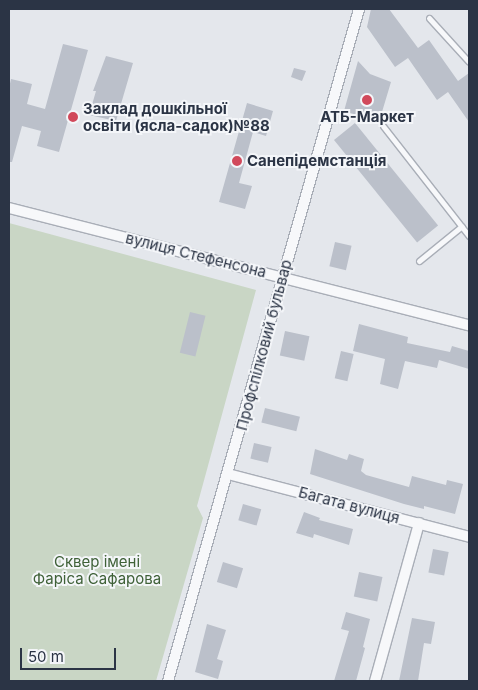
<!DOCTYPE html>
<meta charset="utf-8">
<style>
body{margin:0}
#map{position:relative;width:478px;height:690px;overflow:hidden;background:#e4e7ec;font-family:Inter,sans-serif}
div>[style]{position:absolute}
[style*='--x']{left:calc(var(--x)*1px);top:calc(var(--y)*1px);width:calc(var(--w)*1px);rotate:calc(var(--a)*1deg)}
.green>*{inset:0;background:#c9d6c5}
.building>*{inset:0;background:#bbc0ca;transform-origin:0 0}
.roads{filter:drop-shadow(1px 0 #a9aeb7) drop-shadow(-1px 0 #a9aeb7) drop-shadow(0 1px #a9aeb7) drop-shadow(0 -1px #a9aeb7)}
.lane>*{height:5px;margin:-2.5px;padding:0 2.5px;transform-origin:2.5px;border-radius:2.5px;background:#f7f8fa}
.street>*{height:10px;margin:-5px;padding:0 5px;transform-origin:5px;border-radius:5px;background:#f7f8fa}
.dots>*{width:14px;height:14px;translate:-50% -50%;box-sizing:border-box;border:2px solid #f4f6f9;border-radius:50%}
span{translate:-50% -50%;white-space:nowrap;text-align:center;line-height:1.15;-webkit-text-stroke:4px #f4f6f9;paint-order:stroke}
.poi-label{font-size:15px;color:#2b3445;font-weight:700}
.left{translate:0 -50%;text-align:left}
.street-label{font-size:15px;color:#2b3445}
.park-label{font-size:15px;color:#3f6138}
.frame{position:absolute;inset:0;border:10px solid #2b3445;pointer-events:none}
.scale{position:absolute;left:20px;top:648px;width:96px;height:22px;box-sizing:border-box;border:2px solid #2b3445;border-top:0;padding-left:6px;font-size:15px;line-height:18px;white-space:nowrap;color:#2b3445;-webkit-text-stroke:4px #f4f6f9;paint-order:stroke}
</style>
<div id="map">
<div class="green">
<i style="clip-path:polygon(9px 223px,256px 290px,197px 506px,203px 518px,156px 681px,9px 681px)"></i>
</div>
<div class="building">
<i style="clip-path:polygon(371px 9px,389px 9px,418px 48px,429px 40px,458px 81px,469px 73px,469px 122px,448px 92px,437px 100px,408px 58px,395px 67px,367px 27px)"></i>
<i style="clip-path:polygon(63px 44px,88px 50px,59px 152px,37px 146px,41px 131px,22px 126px,12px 162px,9px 162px,9px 88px,11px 79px,32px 84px,27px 104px,45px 109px)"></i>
<i style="clip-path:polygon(106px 56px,133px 63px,116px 121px,89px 115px,96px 91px,93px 91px)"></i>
<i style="clip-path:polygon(358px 61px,370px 74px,391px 82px,379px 122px,344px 111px)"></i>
<i style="clip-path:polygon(294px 68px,306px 71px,302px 81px,291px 77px)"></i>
<i style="clip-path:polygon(247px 103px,273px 111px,266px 136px,253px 132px,239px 183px,252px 186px,245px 209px,219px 202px)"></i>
<i style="left:355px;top:123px;width:132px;height:27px;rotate:51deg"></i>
<i style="left:335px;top:242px;width:17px;height:25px;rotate:13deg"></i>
<i style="left:190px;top:312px;width:16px;height:42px;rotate:14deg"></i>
<i style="clip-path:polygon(359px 324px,408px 337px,407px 343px,450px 352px,452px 346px,469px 351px,469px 369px,439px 360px,437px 368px,405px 361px,398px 389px,380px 384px,385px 359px,353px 351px)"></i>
<i style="left:285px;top:331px;width:25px;height:25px;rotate:12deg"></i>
<i style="left:341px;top:351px;width:13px;height:28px;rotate:13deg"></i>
<i style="left:265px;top:408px;width:36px;height:15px;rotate:14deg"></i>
<i style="left:254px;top:443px;width:18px;height:16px;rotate:13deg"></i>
<i style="clip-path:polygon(315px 449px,347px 460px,349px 454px,364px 459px,361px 471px,366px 475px,409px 487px,412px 476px,446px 485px,447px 480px,463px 484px,455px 514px,424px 506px,424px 509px,404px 504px,310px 474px)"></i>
<i style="left:243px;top:504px;width:19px;height:17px;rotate:16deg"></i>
<i style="clip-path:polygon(304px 512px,320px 518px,319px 520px,353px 529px,349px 545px,314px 534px,313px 538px,296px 533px)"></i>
<i style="left:433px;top:549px;width:16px;height:24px;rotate:11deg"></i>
<i style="left:223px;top:562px;width:21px;height:21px;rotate:17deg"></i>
<i style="left:359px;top:572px;width:24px;height:25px;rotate:12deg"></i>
<i style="clip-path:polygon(346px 612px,370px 619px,363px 647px,365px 648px,356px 681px,334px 681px,349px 631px,341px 629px)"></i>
<i style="clip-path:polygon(412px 618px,435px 622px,431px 644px,424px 643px,418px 681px,399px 681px)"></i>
<i style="clip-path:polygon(207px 624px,226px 630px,217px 659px,223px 661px,218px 679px,195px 672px)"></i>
</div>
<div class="roads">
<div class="lane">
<i style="--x:429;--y:18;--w:59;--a:47.7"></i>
<i style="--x:383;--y:126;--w:140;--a:52"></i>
<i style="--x:419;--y:261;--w:55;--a:-39.1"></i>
</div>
<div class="street">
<i style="--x:9;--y:208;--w:475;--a:14.3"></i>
<i style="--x:228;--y:474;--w:249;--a:14.6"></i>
<i style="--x:168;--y:681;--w:699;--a:-74.13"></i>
<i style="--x:375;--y:681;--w:164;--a:-74.4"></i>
</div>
</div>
<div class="dots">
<i style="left:367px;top:100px;background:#d1495b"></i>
<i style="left:73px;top:117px;background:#d1495b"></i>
<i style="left:237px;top:161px;background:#d1495b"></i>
</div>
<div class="poi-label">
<span class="left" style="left:83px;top:117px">Заклад дошкільної<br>освіти (ясла-садок)№88</span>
<span style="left:367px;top:117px">АТБ-Маркет</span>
<span class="left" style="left:247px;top:161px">Санепідемстанція</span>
</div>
<div class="street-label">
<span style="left:196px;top:255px;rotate:14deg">вулиця Стефенсона</span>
<span style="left:264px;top:345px;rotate:-75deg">Профспілковий бульвар</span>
<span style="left:349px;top:505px;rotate:15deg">Багата вулиця</span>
</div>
<div class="park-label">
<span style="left:97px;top:570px">Сквер імені<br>Фаріса Сафарова</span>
</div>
<div class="frame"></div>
<div class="scale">50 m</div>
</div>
